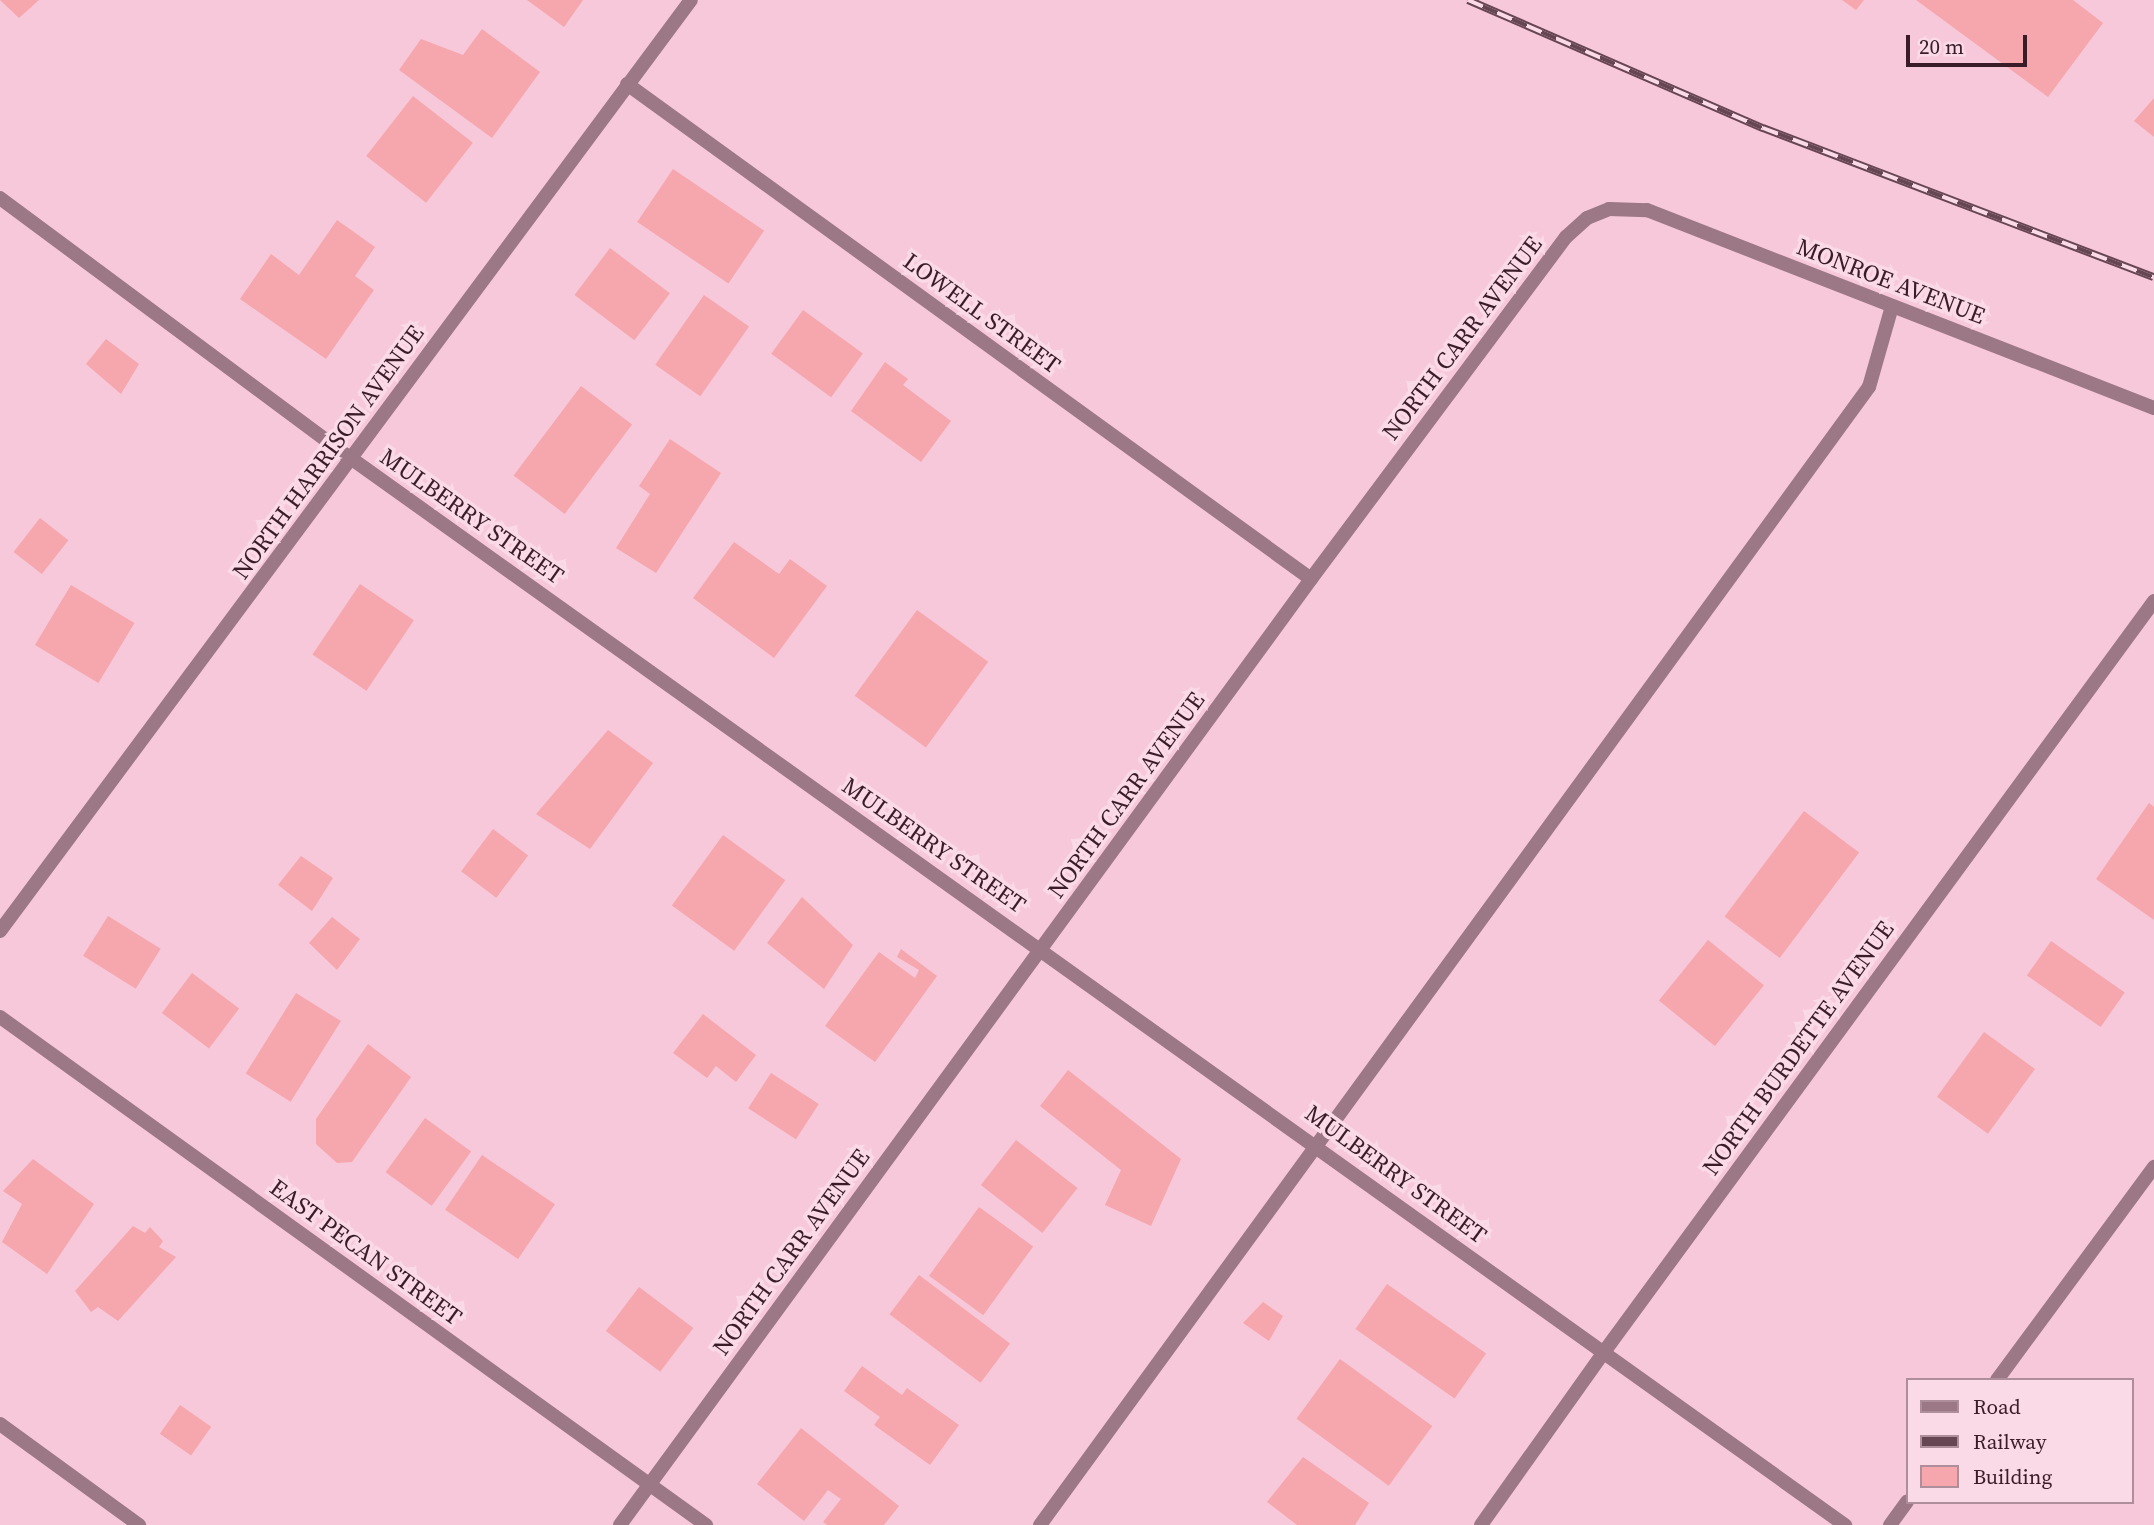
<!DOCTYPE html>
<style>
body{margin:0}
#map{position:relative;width:2154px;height:1525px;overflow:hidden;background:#f7c8da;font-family:"Source Serif 4",serif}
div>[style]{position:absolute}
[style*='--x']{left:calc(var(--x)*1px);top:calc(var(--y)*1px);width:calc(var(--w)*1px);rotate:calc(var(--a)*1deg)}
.building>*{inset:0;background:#f6a6ad;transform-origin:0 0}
.service>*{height:14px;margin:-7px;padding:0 7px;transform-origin:7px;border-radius:7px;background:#9c7886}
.minor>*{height:14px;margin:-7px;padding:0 7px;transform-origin:7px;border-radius:7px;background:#9c7886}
.rail>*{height:8px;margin-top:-4px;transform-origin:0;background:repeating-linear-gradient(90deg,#fadae6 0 16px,#674653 0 32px);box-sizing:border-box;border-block:2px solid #674653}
span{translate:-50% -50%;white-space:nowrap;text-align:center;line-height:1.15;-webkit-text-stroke:7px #fadae6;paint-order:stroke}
.street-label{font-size:24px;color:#391c28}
.legend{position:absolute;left:1906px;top:1378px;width:228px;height:126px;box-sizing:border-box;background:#fadae6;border:2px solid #ad8e9a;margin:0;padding:9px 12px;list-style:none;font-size:21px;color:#391c28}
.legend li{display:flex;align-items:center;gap:14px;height:35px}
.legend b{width:35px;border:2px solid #ad8e9a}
.scale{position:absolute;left:1906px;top:35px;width:121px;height:32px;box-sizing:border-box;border:4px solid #391c28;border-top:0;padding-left:9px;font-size:21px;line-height:24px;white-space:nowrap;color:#391c28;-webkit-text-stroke:5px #fadae6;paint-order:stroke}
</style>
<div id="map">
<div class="building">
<i style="clip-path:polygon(0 0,39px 0,19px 18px)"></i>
<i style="clip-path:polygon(527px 0,583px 0,564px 27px)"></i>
<i style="clip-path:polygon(1842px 0,1864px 0,1856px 10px)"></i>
<i style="clip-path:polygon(1916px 0,2073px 0,2103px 23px,2048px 97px)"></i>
<i style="clip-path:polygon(482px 29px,540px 72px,492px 138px,399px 70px,421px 39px,463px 55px)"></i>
<i style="left:413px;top:96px;width:76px;height:76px;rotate:38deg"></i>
<i style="clip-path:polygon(2154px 98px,2154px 137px,2134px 121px)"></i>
<i style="left:673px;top:169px;width:110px;height:64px;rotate:34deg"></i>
<i style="clip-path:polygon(337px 220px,375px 247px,355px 276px,374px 290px,326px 359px,240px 299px,271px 254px,299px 275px)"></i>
<i style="left:610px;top:248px;width:75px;height:59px;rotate:37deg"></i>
<i style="left:704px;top:295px;width:55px;height:85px;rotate:35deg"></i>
<i style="left:803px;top:310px;width:74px;height:54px;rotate:36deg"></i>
<i style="clip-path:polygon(106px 339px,139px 364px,121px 394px,86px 364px)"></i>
<i style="clip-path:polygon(885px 362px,908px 379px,903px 385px,951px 421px,921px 462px,851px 411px)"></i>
<i style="left:581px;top:386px;width:64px;height:112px;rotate:37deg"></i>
<i style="clip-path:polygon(670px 439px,721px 473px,656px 573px,616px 548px,650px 494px,639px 486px)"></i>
<i style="left:40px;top:518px;width:36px;height:43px;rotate:38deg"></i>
<i style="clip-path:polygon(734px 542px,779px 574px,790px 559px,827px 586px,774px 658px,693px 598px)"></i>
<i style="left:360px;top:584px;width:65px;height:85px;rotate:34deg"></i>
<i style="left:71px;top:585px;width:74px;height:70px;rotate:31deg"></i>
<i style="left:917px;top:610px;width:88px;height:106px;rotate:36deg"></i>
<i style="clip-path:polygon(608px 730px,653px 763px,590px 849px,536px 814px)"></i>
<i style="clip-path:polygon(2149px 803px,2154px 807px,2154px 920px,2096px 879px)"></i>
<i style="left:1804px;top:811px;width:69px;height:132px;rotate:37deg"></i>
<i style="left:493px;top:829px;width:44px;height:53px;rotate:37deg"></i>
<i style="left:723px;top:835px;width:77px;height:87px;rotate:36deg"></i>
<i style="clip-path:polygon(301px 856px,333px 878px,312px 911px,278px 885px)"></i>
<i style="clip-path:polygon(802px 897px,853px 945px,824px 989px,767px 943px)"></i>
<i style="left:108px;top:916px;width:62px;height:47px;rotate:32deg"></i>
<i style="clip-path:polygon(332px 917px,360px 939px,337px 970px,309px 943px)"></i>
<i style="left:1708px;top:940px;width:72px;height:78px;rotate:39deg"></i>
<i style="left:2051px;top:941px;width:90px;height:42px;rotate:35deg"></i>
<i style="clip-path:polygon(901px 949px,937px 976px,875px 1062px,825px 1026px,879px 952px,915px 978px,919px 970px,897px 957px)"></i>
<i style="left:192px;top:973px;width:59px;height:50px;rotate:37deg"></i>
<i style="left:296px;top:993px;width:53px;height:95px;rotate:32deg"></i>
<i style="clip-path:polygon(703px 1014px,756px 1055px,736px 1082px,716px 1066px,707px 1078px,673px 1053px)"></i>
<i style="left:1984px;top:1032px;width:63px;height:80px;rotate:36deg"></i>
<i style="clip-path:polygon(368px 1044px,411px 1077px,352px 1162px,337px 1163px,316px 1144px,316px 1119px)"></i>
<i style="clip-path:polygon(1068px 1070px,1181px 1159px,1151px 1226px,1105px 1205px,1121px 1170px,1040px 1106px)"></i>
<i style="left:771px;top:1073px;width:57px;height:42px;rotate:33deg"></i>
<i style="left:425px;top:1118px;width:57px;height:67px;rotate:36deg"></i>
<i style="left:1016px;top:1140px;width:78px;height:57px;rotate:38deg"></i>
<i style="left:482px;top:1155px;width:88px;height:66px;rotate:34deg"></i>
<i style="clip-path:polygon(33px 1159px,94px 1204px,47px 1274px,2px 1242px,22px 1204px,3px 1191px)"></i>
<i style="left:979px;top:1207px;width:67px;height:85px;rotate:36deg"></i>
<i style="clip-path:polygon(133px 1226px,145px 1233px,150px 1227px,163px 1241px,159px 1247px,176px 1257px,118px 1321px,98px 1307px,91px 1312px,75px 1291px)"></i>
<i style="left:919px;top:1275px;width:114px;height:49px;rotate:37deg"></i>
<i style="left:1387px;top:1284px;width:121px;height:55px;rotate:35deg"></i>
<i style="left:639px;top:1287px;width:68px;height:55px;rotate:37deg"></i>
<i style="clip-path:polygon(1263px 1302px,1283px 1316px,1269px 1341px,1243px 1323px)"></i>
<i style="left:1340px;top:1359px;width:114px;height:74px;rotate:36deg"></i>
<i style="clip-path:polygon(862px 1366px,902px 1395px,907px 1388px,959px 1425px,930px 1465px,874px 1425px,880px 1417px,844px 1391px)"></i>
<i style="left:180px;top:1405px;width:38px;height:35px;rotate:35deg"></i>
<i style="clip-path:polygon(801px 1428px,899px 1506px,884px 1525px,827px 1525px,823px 1522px,841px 1499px,828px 1490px,804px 1521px,757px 1484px)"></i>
<i style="clip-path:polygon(1303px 1457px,1369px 1503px,1355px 1525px,1297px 1525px,1267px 1502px)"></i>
</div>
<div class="service">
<i style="--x:1997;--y:1380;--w:265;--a:-53.6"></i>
<i style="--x:0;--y:1424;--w:172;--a:36"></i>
<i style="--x:1040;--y:1525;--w:1408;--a:-53.93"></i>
<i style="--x:1869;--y:387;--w:84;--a:-74.1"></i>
<i style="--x:1890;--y:1525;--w:29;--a:-54"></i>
</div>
<div class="minor">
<i style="--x:627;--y:84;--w:844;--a:35.89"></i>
<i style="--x:0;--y:198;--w:438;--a:36.6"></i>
<i style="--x:352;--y:459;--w:1835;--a:35.53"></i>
<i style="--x:0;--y:931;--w:1159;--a:-53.42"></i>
<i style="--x:0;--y:1017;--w:870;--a:35.74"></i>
<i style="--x:620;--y:1525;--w:1171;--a:-53.85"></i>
<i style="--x:1311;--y:579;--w:427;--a:-53.3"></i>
<i style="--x:1566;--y:237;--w:28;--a:-42"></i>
<i style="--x:1587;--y:218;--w:24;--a:-22"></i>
<i style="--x:1609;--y:209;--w:38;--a:2"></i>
<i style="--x:1647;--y:210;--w:544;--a:21.33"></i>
<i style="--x:1481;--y:1525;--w:212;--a:-54.6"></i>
<i style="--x:1604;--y:1352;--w:931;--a:-53.78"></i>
</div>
<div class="rail">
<i style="--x:1468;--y:0;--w:322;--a:23.5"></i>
<i style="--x:1763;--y:128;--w:418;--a:20.9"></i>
</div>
<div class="street-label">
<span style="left:1891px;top:281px;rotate:21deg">MONROE AVENUE</span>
<span style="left:982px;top:313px;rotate:36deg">LOWELL STREET</span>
<span style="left:1462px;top:338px;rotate:-53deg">NORTH CARR AVENUE</span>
<span style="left:328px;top:452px;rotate:-54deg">NORTH HARRISON AVENUE</span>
<span style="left:472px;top:516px;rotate:35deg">MULBERRY STREET</span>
<span style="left:1126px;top:795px;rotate:-54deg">NORTH CARR AVENUE</span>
<span style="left:934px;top:845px;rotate:35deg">MULBERRY STREET</span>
<span style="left:1798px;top:1048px;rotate:-54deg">NORTH BURDETTE AVENUE</span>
<span style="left:1396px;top:1174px;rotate:36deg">MULBERRY STREET</span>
<span style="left:366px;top:1252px;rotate:36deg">EAST PECAN STREET</span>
<span style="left:791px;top:1252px;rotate:-54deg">NORTH CARR AVENUE</span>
</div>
<ul class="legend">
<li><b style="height:9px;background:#9c7886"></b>Road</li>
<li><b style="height:9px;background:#674653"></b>Railway</li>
<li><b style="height:19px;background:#f6a6ad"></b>Building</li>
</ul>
<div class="scale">20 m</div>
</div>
